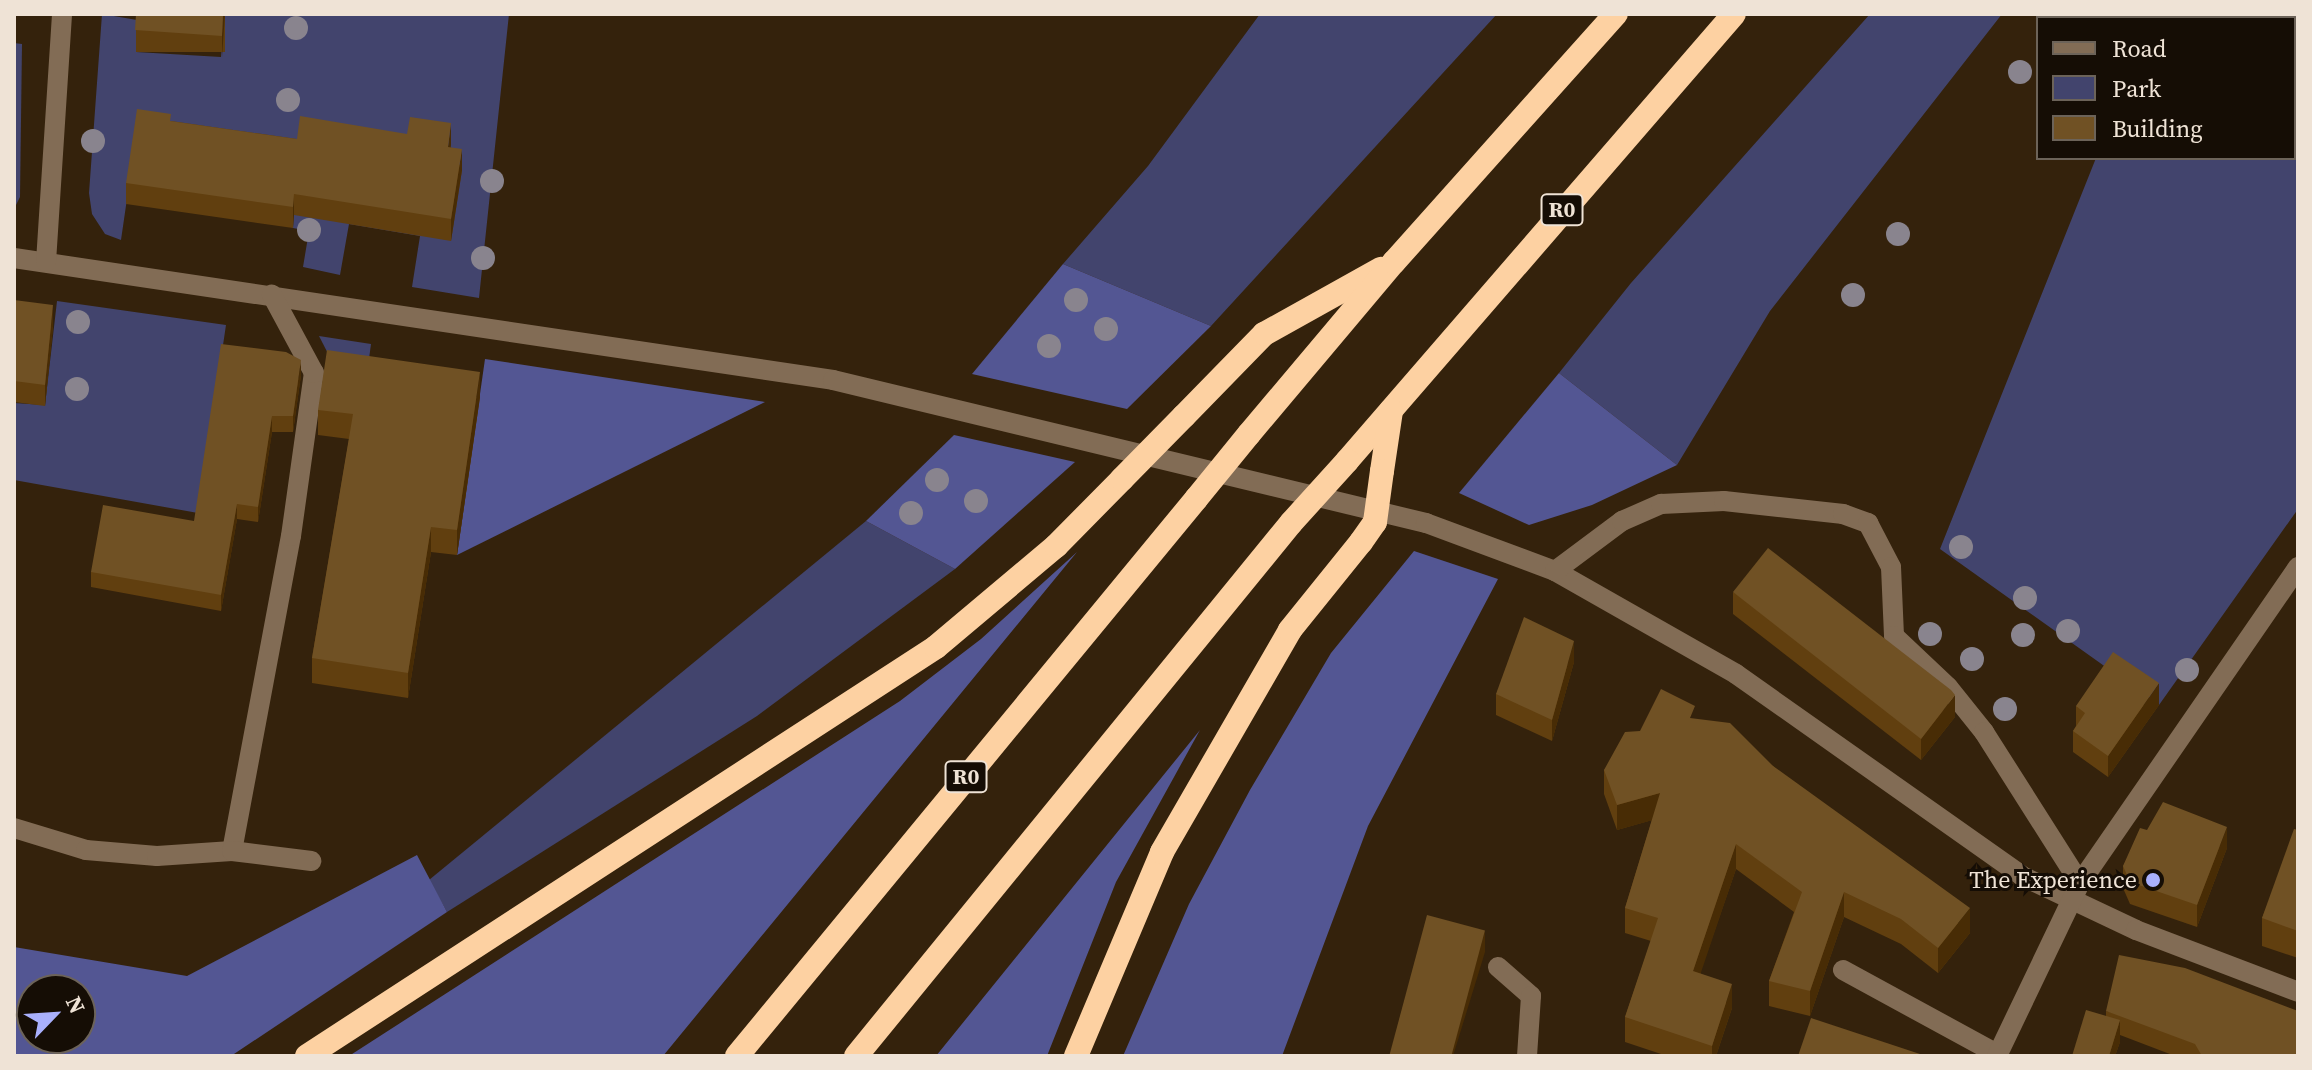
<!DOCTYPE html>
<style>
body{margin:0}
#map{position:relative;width:2312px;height:1070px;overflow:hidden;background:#34220c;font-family:"Source Serif 4",serif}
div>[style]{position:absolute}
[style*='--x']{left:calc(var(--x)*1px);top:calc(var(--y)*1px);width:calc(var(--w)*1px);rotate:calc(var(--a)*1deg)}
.green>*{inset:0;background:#42446d}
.forest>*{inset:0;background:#535693}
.minor>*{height:20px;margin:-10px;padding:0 10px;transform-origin:10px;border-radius:10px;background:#826c55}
.highway>*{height:24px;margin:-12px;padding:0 12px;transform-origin:12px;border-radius:12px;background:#fdd1a2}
.highway-bridge>*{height:24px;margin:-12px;padding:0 12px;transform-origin:12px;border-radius:12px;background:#fdd1a2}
.trees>*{width:24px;height:24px;margin:-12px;border-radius:50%;background:#89848e}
.wall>*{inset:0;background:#613f0f;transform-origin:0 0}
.shaded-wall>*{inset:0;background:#482c05}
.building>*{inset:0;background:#705124;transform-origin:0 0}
.dots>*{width:22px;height:22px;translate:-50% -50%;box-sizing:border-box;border:4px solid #150d05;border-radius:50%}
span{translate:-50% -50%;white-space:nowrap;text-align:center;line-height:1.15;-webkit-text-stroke:6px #150d05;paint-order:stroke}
.shield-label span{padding:2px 6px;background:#150d05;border:2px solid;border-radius:6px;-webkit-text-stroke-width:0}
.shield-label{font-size:22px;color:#efe3d6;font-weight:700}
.poi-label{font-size:24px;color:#efe3d6}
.right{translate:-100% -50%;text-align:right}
.frame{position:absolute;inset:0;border:16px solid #efe3d6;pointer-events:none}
.legend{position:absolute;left:2036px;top:16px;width:260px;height:144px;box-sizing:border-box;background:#150d05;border:2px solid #6c6359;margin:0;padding:10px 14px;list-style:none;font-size:24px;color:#efe3d6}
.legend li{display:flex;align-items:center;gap:16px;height:40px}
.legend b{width:40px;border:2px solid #6c6359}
.north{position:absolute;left:16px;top:974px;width:80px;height:80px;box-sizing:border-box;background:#150d05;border:2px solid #6c6359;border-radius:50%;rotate:65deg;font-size:22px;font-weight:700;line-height:32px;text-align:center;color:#efe3d6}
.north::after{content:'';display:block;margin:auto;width:28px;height:36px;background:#a9b0fc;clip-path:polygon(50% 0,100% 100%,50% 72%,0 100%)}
</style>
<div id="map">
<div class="green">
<i style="clip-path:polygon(102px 14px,137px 20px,136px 52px,221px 57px,225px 14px,509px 14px,479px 298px,412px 287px,420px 236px,349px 224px,340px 275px,303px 267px,309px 231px,293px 228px,137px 130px,121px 240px,105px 234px,92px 214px,89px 193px)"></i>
<i style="clip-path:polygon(1260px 14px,1497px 14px,1211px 326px,1063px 264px,1148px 166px)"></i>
<i style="clip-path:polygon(1870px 14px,2002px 14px,1770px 311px,1677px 465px,1559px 373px,1631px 283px)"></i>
<i style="clip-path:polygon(2150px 14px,2298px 14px,2298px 509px,2159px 705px,1940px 549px,2096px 158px,2294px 158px,2294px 18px,2149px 18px)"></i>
<i style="clip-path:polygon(14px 43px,22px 44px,20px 197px,14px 209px)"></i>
<i style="clip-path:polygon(57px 301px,226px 325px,198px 513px,14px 480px,14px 403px,45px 405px)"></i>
<i style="clip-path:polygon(319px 336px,371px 344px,366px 381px,340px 377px)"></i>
<i style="clip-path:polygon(866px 521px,955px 569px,757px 716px,447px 912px,429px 880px)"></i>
</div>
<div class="forest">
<i style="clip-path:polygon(1063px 264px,1211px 326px,1127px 409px,972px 374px)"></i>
<i style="clip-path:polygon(485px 359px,765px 402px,457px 555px)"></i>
<i style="clip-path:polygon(1559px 373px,1677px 465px,1592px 505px,1529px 525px,1459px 493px)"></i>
<i style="clip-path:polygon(954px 435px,1075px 462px,955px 569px,866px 521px)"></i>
<i style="clip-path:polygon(1414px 551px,1498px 579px,1368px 826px,1282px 1056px,1123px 1056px,1189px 904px,1250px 790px,1331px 653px)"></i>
<i style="clip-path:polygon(1077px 552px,663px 1056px,349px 1056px,900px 701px,981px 639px)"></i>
<i style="clip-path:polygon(1200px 730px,1116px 882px,1047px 1056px,936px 1056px)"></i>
<i style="clip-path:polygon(evenodd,417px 855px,447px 912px,231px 1056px,14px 1056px,14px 947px,187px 976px,417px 855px,80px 990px,80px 1038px,32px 1038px,32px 990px,80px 990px)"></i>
</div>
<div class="minor">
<i style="--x:14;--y:258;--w:828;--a:8.47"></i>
<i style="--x:833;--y:380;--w:610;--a:13.56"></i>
<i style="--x:1426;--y:523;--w:138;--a:20.4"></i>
<i style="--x:1555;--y:571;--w:208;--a:29.6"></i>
<i style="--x:1736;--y:674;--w:350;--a:35.2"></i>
<i style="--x:2022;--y:876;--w:126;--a:25.3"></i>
<i style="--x:2136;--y:930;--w:173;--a:20.9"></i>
<i style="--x:46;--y:262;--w:249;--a:-86.3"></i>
<i style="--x:1555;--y:571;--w:84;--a:-36.7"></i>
<i style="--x:1622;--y:521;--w:43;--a:-23.6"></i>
<i style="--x:1661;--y:504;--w:63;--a:-2.7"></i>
<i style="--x:1724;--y:501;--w:120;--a:6.2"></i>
<i style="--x:1843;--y:514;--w:27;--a:20"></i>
<i style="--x:1868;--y:523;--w:50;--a:62.4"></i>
<i style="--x:1891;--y:567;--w:69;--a:87.5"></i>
<i style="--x:1894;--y:636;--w:74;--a:43.4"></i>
<i style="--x:1948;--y:687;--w:58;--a:51.3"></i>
<i style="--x:1984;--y:732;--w:179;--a:57.6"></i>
<i style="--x:14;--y:828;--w:75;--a:17"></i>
<i style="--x:86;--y:850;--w:71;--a:4.8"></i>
<i style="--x:157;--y:856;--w:75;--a:-3.8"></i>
<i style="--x:232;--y:851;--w:320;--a:-79.4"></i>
<i style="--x:291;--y:536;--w:165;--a:-82"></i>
<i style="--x:314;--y:373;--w:89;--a:-118.3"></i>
<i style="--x:232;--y:851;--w:80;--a:7.2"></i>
<i style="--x:1498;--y:967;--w:44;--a:41.3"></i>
<i style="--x:1531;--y:996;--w:60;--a:93.8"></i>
<i style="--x:1843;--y:970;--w:175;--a:28.6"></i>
<i style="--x:1997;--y:1056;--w:192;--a:-64.4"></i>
<i style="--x:2080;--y:883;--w:384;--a:-55.4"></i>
</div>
<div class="highway">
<i style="--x:1184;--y:416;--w:115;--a:-45.7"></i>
<i style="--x:1264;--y:334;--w:134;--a:-29.1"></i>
<i style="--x:1249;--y:434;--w:225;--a:-49.9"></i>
<i style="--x:1394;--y:262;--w:333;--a:-48.2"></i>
<i style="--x:1347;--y:461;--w:591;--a:-49.11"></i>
<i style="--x:1382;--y:471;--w:61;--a:-81.5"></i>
<i style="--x:307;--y:1056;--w:750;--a:-33.03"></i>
<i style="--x:936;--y:647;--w:157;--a:-40.1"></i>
<i style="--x:1056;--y:546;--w:94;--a:-45.4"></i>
<i style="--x:737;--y:1056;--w:722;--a:-50.51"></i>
<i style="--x:856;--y:1056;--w:688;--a:-50.78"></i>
<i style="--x:1076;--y:1056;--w:221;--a:-67.1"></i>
<i style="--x:1162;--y:852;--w:256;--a:-60"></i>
<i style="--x:1290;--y:630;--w:113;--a:-51.1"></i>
</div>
<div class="highway-bridge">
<i style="--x:1122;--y:479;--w:88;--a:-45.5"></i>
<i style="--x:1196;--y:499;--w:84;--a:-50.8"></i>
<i style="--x:1291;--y:523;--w:84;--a:-47.9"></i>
<i style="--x:1361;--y:542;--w:24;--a:-55"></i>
<i style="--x:1375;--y:522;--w:51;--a:-82.2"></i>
</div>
<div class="trees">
<i style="left:296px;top:28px"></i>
<i style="left:2020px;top:72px"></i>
<i style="left:288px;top:100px"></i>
<i style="left:93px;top:141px"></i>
<i style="left:492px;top:181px"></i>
<i style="left:309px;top:230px"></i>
<i style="left:1898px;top:234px"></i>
<i style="left:483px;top:258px"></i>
<i style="left:1853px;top:295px"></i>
<i style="left:1076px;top:300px"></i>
<i style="left:78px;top:322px"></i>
<i style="left:1106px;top:329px"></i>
<i style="left:1049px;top:346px"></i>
<i style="left:77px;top:389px"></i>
<i style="left:937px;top:480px"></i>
<i style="left:976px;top:501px"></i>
<i style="left:911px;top:513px"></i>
<i style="left:1961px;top:547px"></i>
<i style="left:2025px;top:598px"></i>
<i style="left:2068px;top:631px"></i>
<i style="left:1930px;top:634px"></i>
<i style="left:2023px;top:635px"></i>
<i style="left:1972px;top:659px"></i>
<i style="left:2187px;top:670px"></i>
<i style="left:2005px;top:709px"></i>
</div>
<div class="wall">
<i style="left:136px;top:14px;width:89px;height:38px"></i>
<i style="clip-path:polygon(171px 121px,297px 139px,451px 147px,462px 170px,451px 241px,294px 215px,293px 228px,126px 204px,126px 183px)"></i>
<i style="clip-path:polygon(14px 300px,53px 326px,45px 406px,14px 402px)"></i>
<i style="clip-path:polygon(301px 375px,293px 432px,272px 432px,258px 522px,237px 519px,221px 611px,91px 587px,91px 572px,194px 521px)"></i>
<i style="clip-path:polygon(480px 397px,457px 555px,431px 552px,408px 698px,312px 683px,312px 658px,349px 439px,318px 435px,318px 410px)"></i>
<i style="clip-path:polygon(1733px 592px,1955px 717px,1921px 760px,1733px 614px)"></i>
<i style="clip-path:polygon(1574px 662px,1552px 741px,1496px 715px,1496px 694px)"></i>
<i style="clip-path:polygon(2159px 705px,2108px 777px,2073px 752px,2073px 731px,2076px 726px,2076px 706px)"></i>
<i style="clip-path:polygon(1695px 719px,1773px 766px,1970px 933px,1938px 973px,1901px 944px,1844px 917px,1810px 1016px,1769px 1006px,1769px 981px,1794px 912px,1736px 869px,1700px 973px,1732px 1008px,1716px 1056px,1667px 1056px,1625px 1042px,1625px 1017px,1651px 941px,1625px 933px,1625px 908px,1652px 820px,1617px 830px,1604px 794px,1604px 770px,1640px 731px)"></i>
<i style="clip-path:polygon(2147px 830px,2227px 848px,2197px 927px,2130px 904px,2123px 888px,2123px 866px)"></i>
<i style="clip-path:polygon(2298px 830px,2298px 958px,2262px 946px,2262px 918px)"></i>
<i style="clip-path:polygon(2106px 1011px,2298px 1056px,2175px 1056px,2120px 1035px,2120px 1042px,2115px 1056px,2072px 1056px,2106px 1016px)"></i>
</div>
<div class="shaded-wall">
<i style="clip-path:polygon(223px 14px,225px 14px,222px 57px,222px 36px)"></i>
<i style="clip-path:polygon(451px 123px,451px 145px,448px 168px,448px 147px)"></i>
<i style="clip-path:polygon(462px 149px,462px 170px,451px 241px,451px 219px)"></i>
<i style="clip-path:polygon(294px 194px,294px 215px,293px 228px,293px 207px)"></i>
<i style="clip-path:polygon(53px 305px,53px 326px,45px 406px,45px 385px)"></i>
<i style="clip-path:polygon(301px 360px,301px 375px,293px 432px,293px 416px)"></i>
<i style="clip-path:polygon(480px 372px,480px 397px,457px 555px,457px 530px)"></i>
<i style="clip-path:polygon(272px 416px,272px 432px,258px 522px,258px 507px)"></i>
<i style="clip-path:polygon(237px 504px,237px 519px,221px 611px,221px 595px)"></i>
<i style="clip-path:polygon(431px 527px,431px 552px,408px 698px,408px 673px)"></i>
<i style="clip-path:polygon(1574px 641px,1574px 662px,1552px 741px,1552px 720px)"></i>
<i style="clip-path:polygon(2159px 683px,2159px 705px,2108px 777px,2108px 756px)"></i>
<i style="clip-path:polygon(1955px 695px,1955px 717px,1921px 760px,1921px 739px)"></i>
<i style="clip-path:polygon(1660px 793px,1660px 818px,1617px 830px,1617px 805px)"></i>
<i style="clip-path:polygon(2227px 827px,2227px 848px,2197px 927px,2197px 905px)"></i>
<i style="clip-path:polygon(1736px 844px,1736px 869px,1693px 996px,1693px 971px)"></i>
<i style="clip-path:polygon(1844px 892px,1844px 917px,1810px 1016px,1810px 991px)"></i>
<i style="clip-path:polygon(1970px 908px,1970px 933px,1938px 973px,1938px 948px)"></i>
<i style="clip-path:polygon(1485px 931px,1485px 952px,1453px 1056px,1447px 1056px)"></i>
<i style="clip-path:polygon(1732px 984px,1732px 1008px,1716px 1056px,1712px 1056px,1712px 1046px)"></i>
<i style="clip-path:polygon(2120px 1020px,2120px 1042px,2115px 1056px,2109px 1056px)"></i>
</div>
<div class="building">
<i style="clip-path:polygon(136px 14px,223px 14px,222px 36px,135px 30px)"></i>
<i style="clip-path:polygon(137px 109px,171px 114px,170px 121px,297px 139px,300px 116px,407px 134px,410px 117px,451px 123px,448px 147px,462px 149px,451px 219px,294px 194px,293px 207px,126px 183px)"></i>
<i style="clip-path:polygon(14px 300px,53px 305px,45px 385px,14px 381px)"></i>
<i style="clip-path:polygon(221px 344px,286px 352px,301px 360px,293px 416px,272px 416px,258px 507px,237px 504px,221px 595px,91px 572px,103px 505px,194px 521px)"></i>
<i style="clip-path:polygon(327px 350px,480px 372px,457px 530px,431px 527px,408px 673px,312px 658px,353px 414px,318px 410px)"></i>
<i style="clip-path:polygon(1768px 548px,1951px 690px,1955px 695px,1921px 739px,1733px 592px)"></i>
<i style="clip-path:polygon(1524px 617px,1574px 641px,1552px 720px,1496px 694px)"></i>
<i style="clip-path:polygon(2113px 652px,2159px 683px,2108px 756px,2073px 731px,2085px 713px,2076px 706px)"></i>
<i style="clip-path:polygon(1661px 689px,1695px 706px,1690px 718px,1730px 723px,1773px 766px,1970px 908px,1938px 948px,1901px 919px,1844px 892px,1810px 991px,1769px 981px,1802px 892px,1736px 844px,1693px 971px,1732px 984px,1712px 1046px,1625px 1017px,1658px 918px,1625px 908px,1660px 793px,1617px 805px,1604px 770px,1625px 732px,1640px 731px)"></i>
<i style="clip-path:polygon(2163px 802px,2227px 827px,2197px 905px,2130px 882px,2123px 866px,2140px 828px,2147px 830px)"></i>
<i style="clip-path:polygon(2294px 829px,2298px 830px,2298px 931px,2262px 918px)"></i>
<i style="left:1427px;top:915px;width:60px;height:147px;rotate:15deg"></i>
<i style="clip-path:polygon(2119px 955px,2185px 968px,2298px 1011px,2298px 1050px,2296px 1056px,2202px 1056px,2195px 1044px,2106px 1011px)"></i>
<i style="clip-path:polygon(2086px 1010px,2120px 1020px,2109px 1056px,2072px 1056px)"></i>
<i style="clip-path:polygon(1811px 1018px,1926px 1056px,1798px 1056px)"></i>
</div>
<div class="dots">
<i style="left:2153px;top:880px;background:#a9b0fc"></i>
</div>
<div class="shield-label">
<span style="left:1562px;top:210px">R0</span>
<span style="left:966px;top:777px">R0</span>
</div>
<div class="poi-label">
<span class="right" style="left:2137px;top:880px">The Experience</span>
</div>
<div class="frame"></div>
<ul class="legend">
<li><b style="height:10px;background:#826c55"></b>Road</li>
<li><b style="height:22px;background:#42446d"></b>Park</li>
<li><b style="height:22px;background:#705124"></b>Building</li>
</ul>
<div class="north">N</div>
</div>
